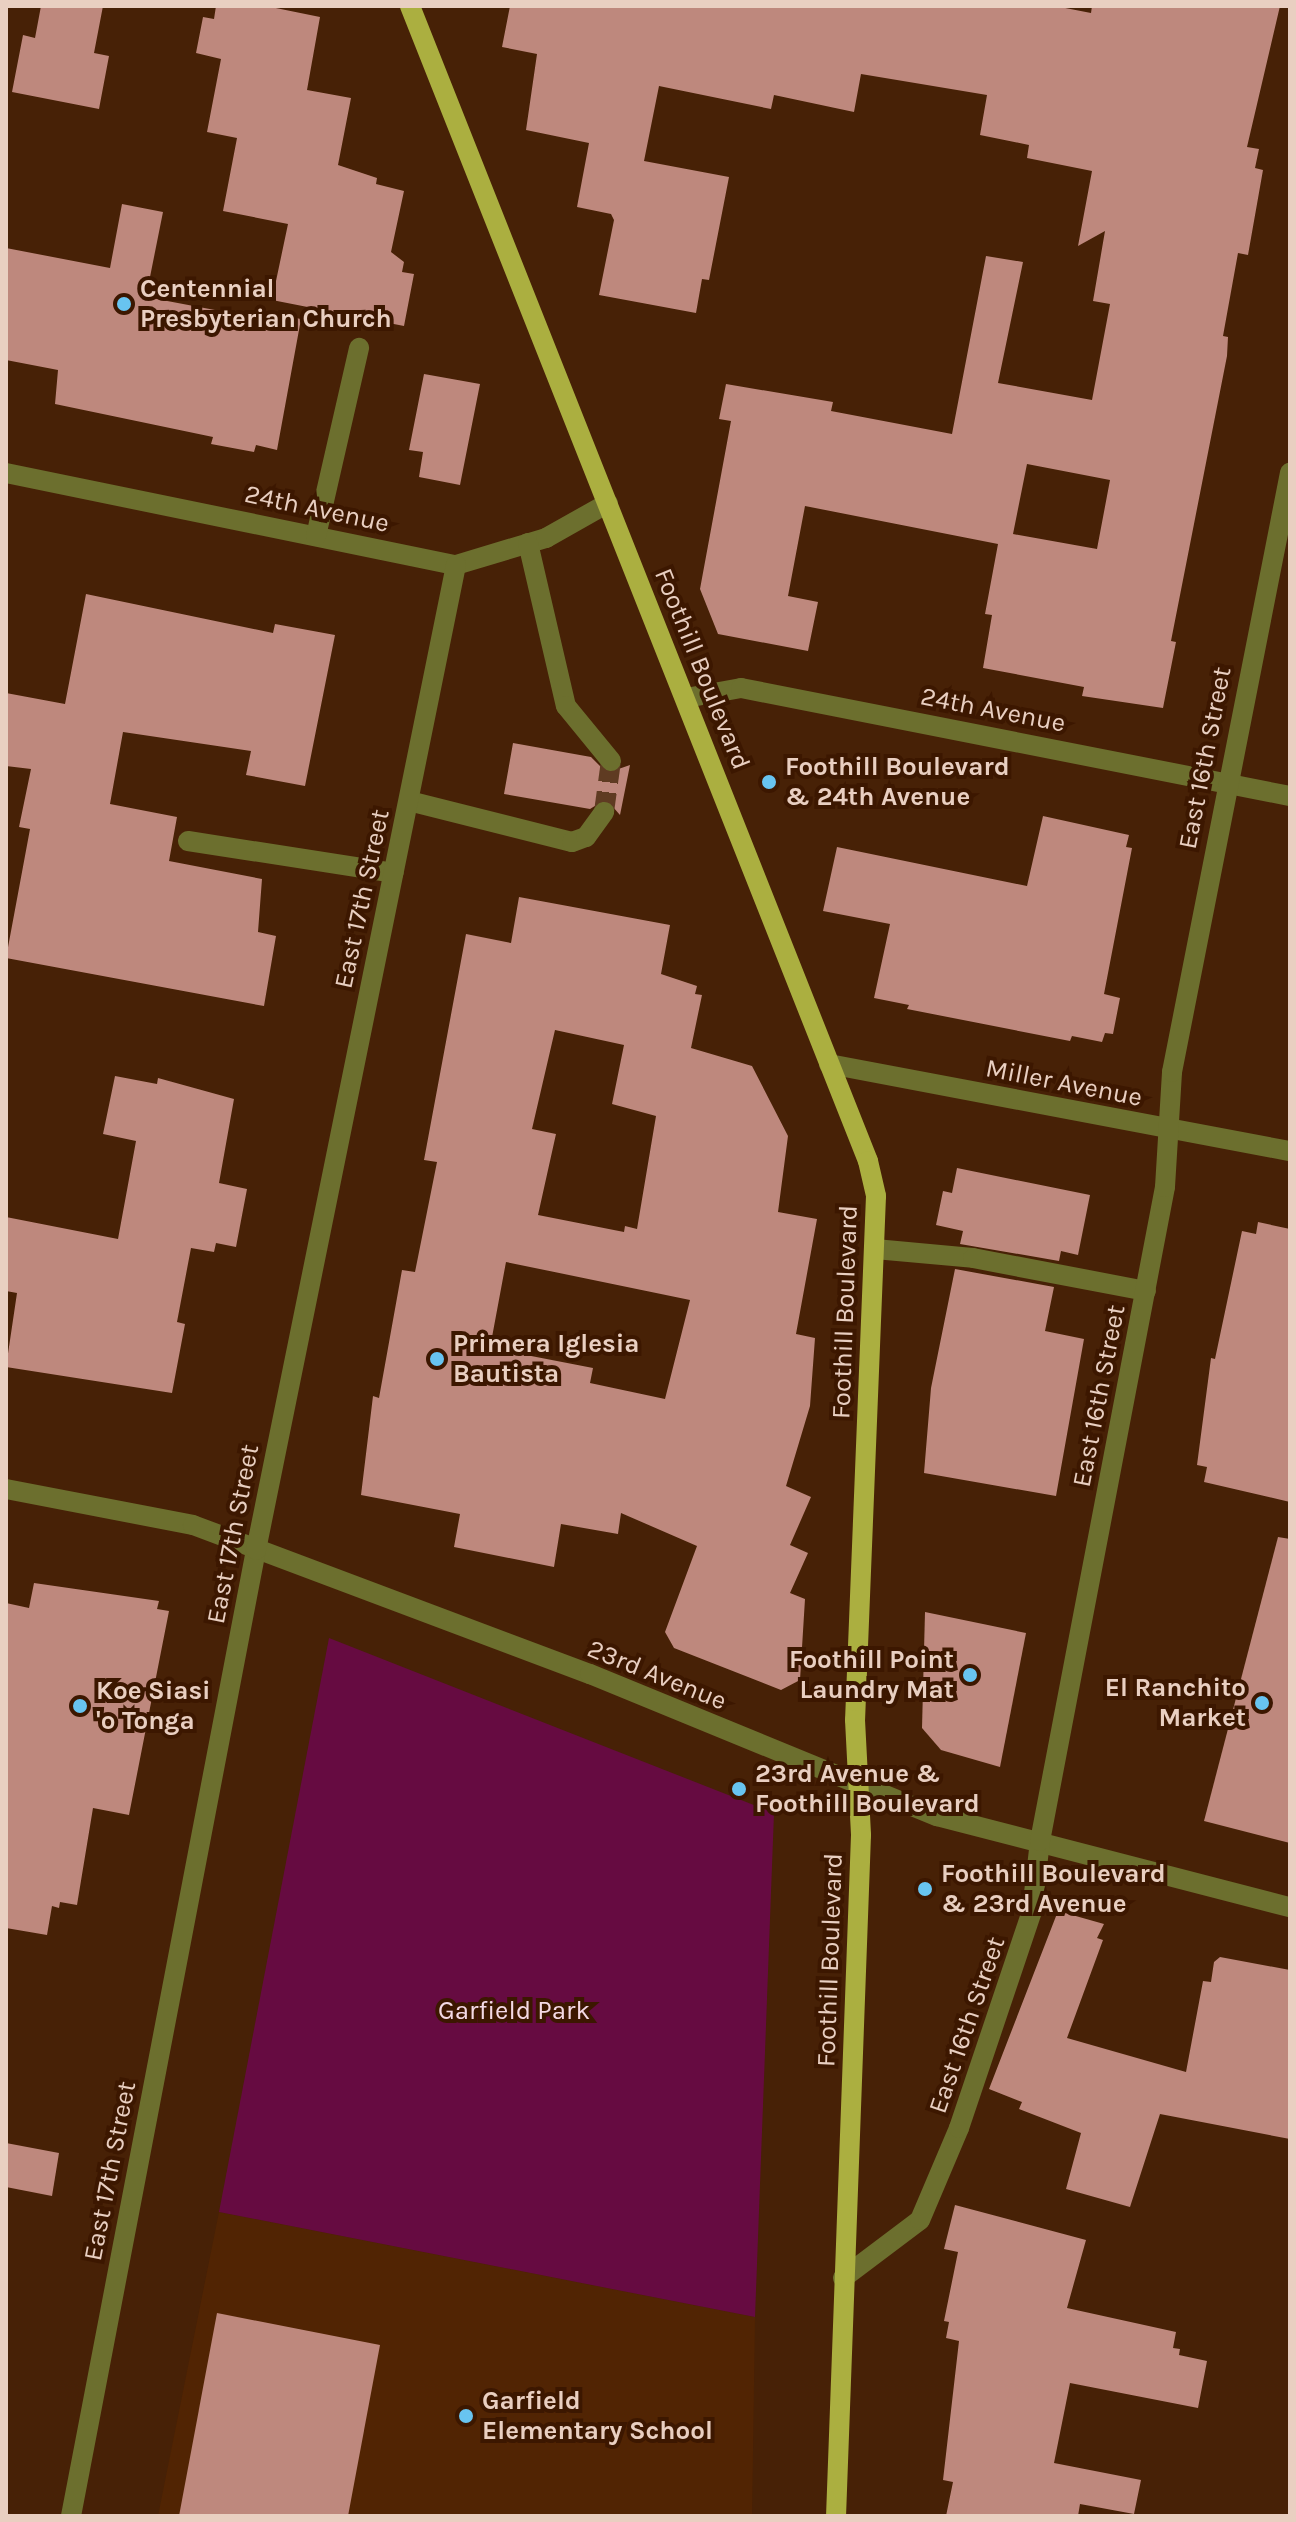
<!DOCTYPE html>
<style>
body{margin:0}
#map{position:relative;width:1296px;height:2522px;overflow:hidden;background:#472106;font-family:Karla,sans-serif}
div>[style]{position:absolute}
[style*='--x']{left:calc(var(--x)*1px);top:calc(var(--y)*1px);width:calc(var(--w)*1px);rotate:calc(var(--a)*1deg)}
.built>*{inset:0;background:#512403}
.green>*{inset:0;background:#660b41}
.building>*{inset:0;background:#be887d}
.minor-tunnel>*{height:20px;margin-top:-10px;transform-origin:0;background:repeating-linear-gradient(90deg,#5f3b22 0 20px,transparent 0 30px)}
.minor>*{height:20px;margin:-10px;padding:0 10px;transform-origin:10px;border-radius:10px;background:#6c6f2e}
.major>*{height:20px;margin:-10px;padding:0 10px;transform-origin:10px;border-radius:10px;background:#abaf40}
.dots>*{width:22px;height:22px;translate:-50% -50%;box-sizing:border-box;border:4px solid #3c1700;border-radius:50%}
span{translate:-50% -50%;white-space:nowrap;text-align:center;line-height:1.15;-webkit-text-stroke:8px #3c1700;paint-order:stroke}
.poi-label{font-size:26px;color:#e9cfc1;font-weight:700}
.left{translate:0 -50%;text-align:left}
.right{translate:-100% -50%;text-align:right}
.street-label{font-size:26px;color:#e9cfc1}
.park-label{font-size:26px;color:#f4d9e4}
.frame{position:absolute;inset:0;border:8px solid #e9cfc1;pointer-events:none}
</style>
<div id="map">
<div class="built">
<i style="clip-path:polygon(219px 2212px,755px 2317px,752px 2516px,158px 2516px)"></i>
</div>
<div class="green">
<i style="clip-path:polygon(329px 1638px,774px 1813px,755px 2317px,219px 2212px)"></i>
</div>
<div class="building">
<i style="clip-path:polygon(41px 6px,103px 6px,94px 53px,109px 56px,99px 109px,12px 92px,23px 35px,35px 38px)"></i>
<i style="clip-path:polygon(216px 6px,266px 6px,320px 17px,307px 90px,351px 98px,338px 165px,377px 178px,376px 184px,404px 191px,391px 252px,404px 262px,402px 272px,414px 274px,404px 326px,272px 300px,288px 224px,223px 211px,237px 138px,207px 132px,221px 59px,196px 53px,203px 17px,214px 19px)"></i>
<i style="clip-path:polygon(evenodd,510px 6px,1055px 6px,1091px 13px,1092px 6px,1280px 6px,1247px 147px,1259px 149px,1255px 168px,1263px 170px,1248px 255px,1238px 253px,1223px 336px,1228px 337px,1227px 356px,1171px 641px,1176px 642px,1163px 708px,1082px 696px,1084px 687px,983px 668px,992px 615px,985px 614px,998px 544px,805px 506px,788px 596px,818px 602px,808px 651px,718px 634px,700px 589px,731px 421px,719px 419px,726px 384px,833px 402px,831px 411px,952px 434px,986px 256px,1023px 262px,998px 383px,1092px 400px,1110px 304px,1093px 301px,1105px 231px,1078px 246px,1092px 171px,1027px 158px,1029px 145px,980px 135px,987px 95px,861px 74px,854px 112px,774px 95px,771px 109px,659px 86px,644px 161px,729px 177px,709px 280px,702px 279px,696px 313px,599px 295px,614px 220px,611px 214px,577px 207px,589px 143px,526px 130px,537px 54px,502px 47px,510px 6px,1027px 464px,1110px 480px,1097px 549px,1013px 534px,1027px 464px)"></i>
<i style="clip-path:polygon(122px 204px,163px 212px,146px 297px,252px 317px,253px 310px,301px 319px,277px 450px,256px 445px,254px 452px,211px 444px,213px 437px,55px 404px,58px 370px,6px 360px,6px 248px,110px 268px)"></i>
<i style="clip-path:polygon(424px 374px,480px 384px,460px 485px,419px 477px,423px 452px,409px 450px)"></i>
<i style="clip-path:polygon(86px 594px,273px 633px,275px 624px,335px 635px,305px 786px,246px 775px,251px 751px,123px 732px,110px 804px,177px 817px,169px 861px,262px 879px,258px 932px,276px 936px,264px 1006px,6px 958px,30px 829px,19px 827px,31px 769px,6px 766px,6px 693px,65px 704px)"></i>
<i style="clip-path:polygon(513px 743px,591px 757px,607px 773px,630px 765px,620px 815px,606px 799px,590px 809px,504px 794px)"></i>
<i style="clip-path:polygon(1043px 816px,1129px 835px,1126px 847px,1132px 848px,1104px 994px,1120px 998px,1113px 1034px,1105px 1033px,1102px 1042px,1072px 1036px,1070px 1041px,907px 1009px,909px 1005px,874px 998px,890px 924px,823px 911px,837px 847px,1027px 886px)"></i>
<i style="clip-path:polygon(evenodd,519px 897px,670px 925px,661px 974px,697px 986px,695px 994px,702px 995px,691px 1048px,752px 1066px,788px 1136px,778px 1212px,817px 1219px,796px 1334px,815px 1338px,810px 1406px,786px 1486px,811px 1497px,790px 1545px,808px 1553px,790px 1593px,805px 1599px,800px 1680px,781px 1690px,674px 1648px,665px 1632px,697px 1546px,621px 1513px,618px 1534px,561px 1524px,554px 1567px,454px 1547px,460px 1514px,361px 1495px,373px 1396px,379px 1398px,402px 1270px,415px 1272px,437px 1162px,424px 1160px,466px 934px,511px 943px,519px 897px,555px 1030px,624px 1045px,612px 1104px,656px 1116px,637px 1229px,625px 1226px,624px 1232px,538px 1215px,556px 1134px,532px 1129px,555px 1030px,519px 897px,506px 1262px,690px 1300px,665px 1399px,590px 1383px,593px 1368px,490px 1348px,506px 1262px)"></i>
<i style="clip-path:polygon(115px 1076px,157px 1084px,158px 1078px,234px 1099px,219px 1183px,247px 1189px,236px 1247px,216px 1243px,214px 1252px,191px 1248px,177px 1322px,185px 1324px,172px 1393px,6px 1367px,17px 1293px,6px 1291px,6px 1217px,118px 1239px,136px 1141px,103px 1134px)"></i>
<i style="clip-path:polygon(957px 1168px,1090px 1195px,1078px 1255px,1061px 1251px,1059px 1261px,960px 1244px,963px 1231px,936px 1225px,943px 1191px,952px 1193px)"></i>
<i style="clip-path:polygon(1258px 1222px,1290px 1229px,1290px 1502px,1204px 1482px,1207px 1467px,1197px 1465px,1211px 1358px,1215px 1359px,1242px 1231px,1256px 1234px)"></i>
<i style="clip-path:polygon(955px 1269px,1054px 1287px,1045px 1331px,1084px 1339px,1056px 1496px,924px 1473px,931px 1388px)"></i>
<i style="clip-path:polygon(1278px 1537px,1290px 1539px,1290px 1843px,1204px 1821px)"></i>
<i style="clip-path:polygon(34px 1583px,159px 1601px,157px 1609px,169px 1611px,129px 1815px,93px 1808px,77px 1905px,60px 1902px,59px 1908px,52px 1906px,47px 1935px,6px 1928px,6px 1603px,29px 1608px)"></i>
<i style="clip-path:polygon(925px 1612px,1026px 1633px,1000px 1767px,941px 1750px,922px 1728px)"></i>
<i style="clip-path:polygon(1058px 1911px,1104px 1924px,1097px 1938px,1103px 1940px,1067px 2038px,1186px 2072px,1203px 1981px,1211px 1982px,1214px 1962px,1220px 1957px,1290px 1970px,1290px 2139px,1160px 2114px,1130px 2207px,1066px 2189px,1081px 2133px,1019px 2109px,1022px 2102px,989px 2089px)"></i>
<i style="clip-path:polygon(6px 2143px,59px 2153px,52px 2196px,6px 2187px)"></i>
<i style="clip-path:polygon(955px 2205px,1086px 2240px,1067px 2308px,1176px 2332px,1173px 2348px,1180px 2349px,1179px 2355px,1207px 2361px,1198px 2408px,1070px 2383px,1054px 2463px,1141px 2480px,1134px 2514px,1080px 2504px,1078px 2516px,946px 2516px,953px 2482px,943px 2480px,959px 2341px,946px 2338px,949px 2322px,944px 2321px,958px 2252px,944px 2249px)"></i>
<i style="clip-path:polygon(217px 2313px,380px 2345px,348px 2516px,179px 2516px)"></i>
</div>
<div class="minor-tunnel">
<i style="--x:604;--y:812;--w:51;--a:-82.2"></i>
</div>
<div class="minor">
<i style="--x:6;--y:473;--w:459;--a:11.6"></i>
<i style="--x:456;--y:565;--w:94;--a:-16.7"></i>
<i style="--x:546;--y:538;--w:71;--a:-29.4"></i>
<i style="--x:316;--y:536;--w:193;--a:-77.1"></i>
<i style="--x:528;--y:543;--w:167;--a:76.9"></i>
<i style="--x:566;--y:706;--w:71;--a:50.7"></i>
<i style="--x:686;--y:698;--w:56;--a:-10.3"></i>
<i style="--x:741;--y:688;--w:560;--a:11.13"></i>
<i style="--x:409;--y:801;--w:168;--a:14.1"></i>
<i style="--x:572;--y:842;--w:15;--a:-20"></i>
<i style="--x:586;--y:837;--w:31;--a:-54"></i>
<i style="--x:188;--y:841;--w:208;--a:8.8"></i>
<i style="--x:829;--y:1064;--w:469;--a:10.7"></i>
<i style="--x:875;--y:1249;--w:98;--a:5.2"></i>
<i style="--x:973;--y:1258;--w:176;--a:10.8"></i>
<i style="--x:6;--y:1489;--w:190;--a:10.9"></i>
<i style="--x:193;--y:1525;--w:424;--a:20.6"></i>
<i style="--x:590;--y:1674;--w:375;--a:22.3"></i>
<i style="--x:937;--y:1816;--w:365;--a:14.5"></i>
<i style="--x:843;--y:2278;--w:96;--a:-37"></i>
<i style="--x:920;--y:2220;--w:100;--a:-67"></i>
<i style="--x:959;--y:2128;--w:229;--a:-71.4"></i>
<i style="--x:1032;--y:1911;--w:70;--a:-83.5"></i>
<i style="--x:1040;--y:1841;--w:666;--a:-79.18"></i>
<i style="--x:1165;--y:1187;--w:115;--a:-86.5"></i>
<i style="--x:1172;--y:1072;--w:611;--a:-78.86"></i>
<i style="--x:71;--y:2516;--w:984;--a:-79.16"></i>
<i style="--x:256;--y:1550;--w:1005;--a:-78.52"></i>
</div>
<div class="major">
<i style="--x:410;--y:6;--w:1242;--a:68.37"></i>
<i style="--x:868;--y:1161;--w:36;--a:77"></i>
<i style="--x:876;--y:1196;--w:524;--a:92.29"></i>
<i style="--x:855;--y:1720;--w:115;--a:87"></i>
<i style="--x:861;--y:1835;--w:681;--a:92.1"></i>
</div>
<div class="dots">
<i style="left:124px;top:304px;background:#68c4f0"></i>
<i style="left:769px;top:782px;background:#68c4f0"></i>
<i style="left:437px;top:1359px;background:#68c4f0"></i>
<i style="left:970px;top:1675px;background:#68c4f0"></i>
<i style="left:1262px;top:1703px;background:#68c4f0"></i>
<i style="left:80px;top:1706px;background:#68c4f0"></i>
<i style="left:739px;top:1789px;background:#68c4f0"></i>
<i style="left:925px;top:1889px;background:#68c4f0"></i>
<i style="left:466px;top:2416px;background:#68c4f0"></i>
</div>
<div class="poi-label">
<span class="left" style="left:140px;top:304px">Centennial<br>Presbyterian Church</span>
<span class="left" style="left:785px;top:782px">Foothill Boulevard<br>&amp; 24th Avenue</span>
<span class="left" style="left:453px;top:1359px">Primera Iglesia<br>Bautista</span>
<span class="right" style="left:954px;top:1675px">Foothill Point<br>Laundry Mat</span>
<span class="right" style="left:1246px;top:1703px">El Ranchito<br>Market</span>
<span class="left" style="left:96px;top:1706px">Koe Siasi<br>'o Tonga</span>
<span class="left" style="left:755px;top:1789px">23rd Avenue &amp;<br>Foothill Boulevard</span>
<span class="left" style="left:941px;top:1889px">Foothill Boulevard<br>&amp; 23rd Avenue</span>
<span class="left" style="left:482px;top:2416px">Garfield<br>Elementary School</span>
</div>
<div class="street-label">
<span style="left:317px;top:509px;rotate:12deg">24th Avenue</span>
<span style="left:702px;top:669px;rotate:68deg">Foothill Boulevard</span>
<span style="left:993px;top:710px;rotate:11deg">24th Avenue</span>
<span style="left:1205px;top:758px;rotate:-79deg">East 16th Street</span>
<span style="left:362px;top:899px;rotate:-78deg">East 17th Street</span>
<span style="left:1064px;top:1083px;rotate:11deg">Miller Avenue</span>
<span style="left:845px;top:1312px;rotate:-88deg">Foothill Boulevard</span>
<span style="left:1099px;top:1396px;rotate:-79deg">East 16th Street</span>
<span style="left:233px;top:1534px;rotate:-79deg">East 17th Street</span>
<span style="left:657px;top:1675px;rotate:22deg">23rd Avenue</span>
<span style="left:830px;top:1960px;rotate:-88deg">Foothill Boulevard</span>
<span style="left:967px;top:2025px;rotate:-71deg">East 16th Street</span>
<span style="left:110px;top:2171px;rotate:-79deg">East 17th Street</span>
</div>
<div class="park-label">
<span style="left:514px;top:2011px">Garfield Park</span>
</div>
<div class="frame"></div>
</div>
